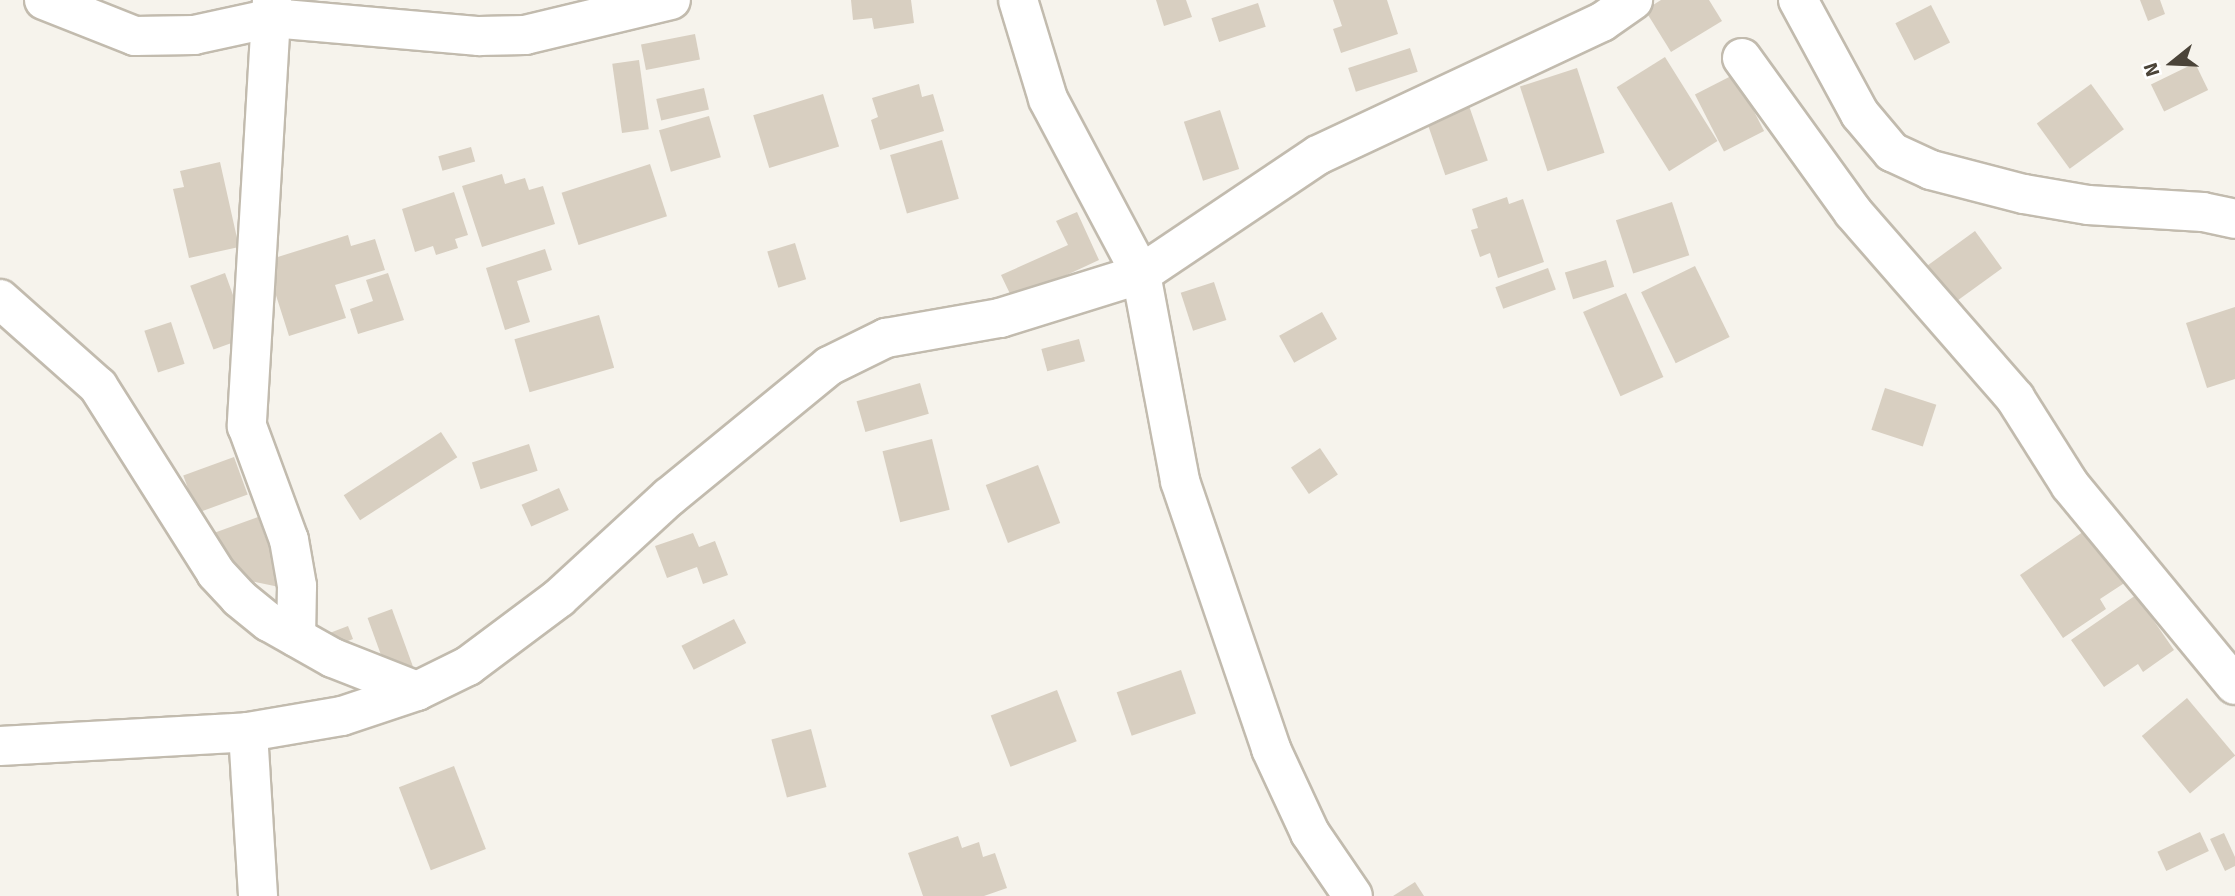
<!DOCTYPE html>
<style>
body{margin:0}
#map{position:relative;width:2235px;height:896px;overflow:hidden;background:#f6f3ec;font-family:Signika,sans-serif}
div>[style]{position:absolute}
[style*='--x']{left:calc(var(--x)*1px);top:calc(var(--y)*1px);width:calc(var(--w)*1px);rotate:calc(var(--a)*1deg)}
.building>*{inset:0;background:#d8cfc1;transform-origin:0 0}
.roads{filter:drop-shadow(2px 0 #c2bbae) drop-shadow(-2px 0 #c2bbae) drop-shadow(0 2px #c2bbae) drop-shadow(0 -2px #c2bbae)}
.street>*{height:38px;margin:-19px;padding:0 19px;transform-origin:19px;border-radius:19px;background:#fff}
span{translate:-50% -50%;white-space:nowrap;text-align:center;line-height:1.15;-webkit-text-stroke:5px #fff;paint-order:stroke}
.north{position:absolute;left:2137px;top:28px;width:70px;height:70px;-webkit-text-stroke:5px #fff;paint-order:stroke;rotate:252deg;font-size:19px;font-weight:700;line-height:28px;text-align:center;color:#4b4439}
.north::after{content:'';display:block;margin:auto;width:24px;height:32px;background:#4b4439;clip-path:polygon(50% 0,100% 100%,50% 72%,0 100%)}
</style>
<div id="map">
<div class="building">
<i style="clip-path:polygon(851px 0,911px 0,914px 23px,874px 29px,872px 18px,853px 20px)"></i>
<i style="clip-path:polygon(1156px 0,1186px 0,1192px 17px,1164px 26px)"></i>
<i style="clip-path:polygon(1333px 0,1387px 0,1398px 34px,1341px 53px,1333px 29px,1342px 26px)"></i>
<i style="clip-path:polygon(1661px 0,1709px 0,1722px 21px,1671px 52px,1645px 10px)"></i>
<i style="clip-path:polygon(2140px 0,2160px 0,2165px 14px,2148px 21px)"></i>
<i style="left:1258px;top:3px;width:25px;height:49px;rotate:72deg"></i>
<i style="left:1931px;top:5px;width:42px;height:40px;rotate:63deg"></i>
<i style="left:695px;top:34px;width:26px;height:55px;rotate:79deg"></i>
<i style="left:1410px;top:48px;width:25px;height:65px;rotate:72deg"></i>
<i style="left:1665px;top:57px;width:99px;height:57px;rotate:58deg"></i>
<i style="left:639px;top:60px;width:70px;height:27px;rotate:82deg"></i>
<i style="left:2195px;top:63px;width:30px;height:49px;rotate:64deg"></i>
<i style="left:1577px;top:68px;width:89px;height:60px;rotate:72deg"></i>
<i style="left:1735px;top:74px;width:64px;height:45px;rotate:63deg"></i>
<i style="clip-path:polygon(919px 84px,922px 97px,933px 94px,944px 131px,880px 150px,871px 120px,878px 117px,872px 98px)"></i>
<i style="left:2091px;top:84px;width:56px;height:67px;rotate:54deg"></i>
<i style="left:704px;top:88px;width:22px;height:49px;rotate:77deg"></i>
<i style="left:823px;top:94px;width:55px;height:73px;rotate:73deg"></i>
<i style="left:1467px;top:100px;width:64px;height:45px;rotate:71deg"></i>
<i style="left:1220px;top:110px;width:62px;height:38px;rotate:72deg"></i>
<i style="left:709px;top:116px;width:43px;height:52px;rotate:74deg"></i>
<i style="left:942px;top:140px;width:61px;height:54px;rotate:74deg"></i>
<i style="left:471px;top:147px;width:15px;height:34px;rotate:74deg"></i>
<i style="clip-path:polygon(220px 162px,239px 247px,189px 258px,173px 189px,184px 187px,180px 171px)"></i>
<i style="left:650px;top:164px;width:55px;height:93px;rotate:72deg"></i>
<i style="clip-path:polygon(502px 174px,505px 184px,525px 178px,529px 190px,543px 186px,555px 224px,482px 247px,462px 186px)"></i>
<i style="clip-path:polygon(454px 192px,468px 235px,455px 239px,458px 248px,436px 255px,433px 246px,415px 252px,402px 209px)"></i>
<i style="clip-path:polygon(1507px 197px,1509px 204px,1523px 199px,1544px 262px,1498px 278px,1490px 253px,1480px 257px,1471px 230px,1478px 228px,1472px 209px)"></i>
<i style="left:1672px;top:202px;width:56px;height:59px;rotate:72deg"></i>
<i style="clip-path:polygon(1077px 212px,1099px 260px,1013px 300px,1001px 275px,1068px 245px,1056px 221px)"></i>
<i style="left:1975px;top:231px;width:46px;height:73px;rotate:54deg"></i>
<i style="clip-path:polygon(348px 235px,351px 246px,375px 239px,385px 270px,335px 285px,346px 318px,289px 336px,265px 261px)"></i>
<i style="left:795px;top:243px;width:38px;height:29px;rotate:73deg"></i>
<i style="clip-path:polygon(545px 249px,552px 270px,517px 281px,530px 322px,505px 330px,486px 268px)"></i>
<i style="left:1606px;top:260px;width:28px;height:43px;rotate:73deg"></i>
<i style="left:1695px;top:266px;width:79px;height:60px;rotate:64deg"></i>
<i style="left:1548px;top:268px;width:23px;height:56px;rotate:70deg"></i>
<i style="left:225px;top:273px;width:68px;height:37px;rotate:70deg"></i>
<i style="clip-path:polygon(388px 273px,404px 320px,358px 334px,350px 309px,373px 301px,366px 280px)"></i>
<i style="left:1214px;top:282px;width:40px;height:35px;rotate:72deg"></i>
<i style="left:1626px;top:293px;width:92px;height:47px;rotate:66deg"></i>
<i style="clip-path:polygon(2235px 307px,2235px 379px,2207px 388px,2186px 323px)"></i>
<i style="left:1322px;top:312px;width:31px;height:49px;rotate:61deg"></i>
<i style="left:599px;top:315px;width:55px;height:88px;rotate:74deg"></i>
<i style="left:171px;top:322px;width:44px;height:28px;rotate:72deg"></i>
<i style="left:1079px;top:339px;width:23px;height:39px;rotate:75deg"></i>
<i style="left:920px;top:383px;width:32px;height:66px;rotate:74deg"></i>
<i style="left:1885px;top:388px;width:54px;height:44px;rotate:18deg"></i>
<i style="left:441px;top:432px;width:30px;height:116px;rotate:57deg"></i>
<i style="left:932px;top:439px;width:73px;height:51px;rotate:76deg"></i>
<i style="left:529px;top:444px;width:28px;height:60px;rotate:72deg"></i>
<i style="left:1320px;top:448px;width:32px;height:35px;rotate:56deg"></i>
<i style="left:234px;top:457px;width:40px;height:54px;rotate:70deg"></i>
<i style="left:1038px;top:465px;width:62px;height:56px;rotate:69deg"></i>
<i style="left:559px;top:488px;width:24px;height:41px;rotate:66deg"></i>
<i style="clip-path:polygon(258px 517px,284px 588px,245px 580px,200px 538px)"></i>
<i style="clip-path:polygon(2093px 525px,2129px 580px,2100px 599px,2106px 609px,2063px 638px,2020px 575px)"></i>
<i style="clip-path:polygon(693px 533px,699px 547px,715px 541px,728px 575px,703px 584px,697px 567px,667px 578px,655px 546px)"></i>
<i style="clip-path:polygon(2136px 595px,2174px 650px,2143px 672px,2138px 664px,2104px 687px,2071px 640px)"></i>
<i style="left:392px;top:609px;width:61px;height:26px;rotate:70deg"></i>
<i style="left:734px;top:619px;width:27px;height:59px;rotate:63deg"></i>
<i style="left:348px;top:626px;width:14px;height:26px;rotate:69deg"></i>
<i style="left:1181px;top:670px;width:46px;height:68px;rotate:71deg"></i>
<i style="left:1057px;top:690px;width:55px;height:71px;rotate:69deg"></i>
<i style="left:2187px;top:698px;width:75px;height:59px;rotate:50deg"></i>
<i style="left:811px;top:729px;width:60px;height:41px;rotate:75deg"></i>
<i style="left:454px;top:766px;width:89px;height:59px;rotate:69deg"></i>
<i style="left:2200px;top:832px;width:21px;height:47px;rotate:65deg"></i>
<i style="clip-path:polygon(2224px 833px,2235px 857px,2235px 866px,2225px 871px,2210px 839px)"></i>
<i style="clip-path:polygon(958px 836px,962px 848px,979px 842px,983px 857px,995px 853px,1007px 888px,984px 896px,923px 896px,908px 853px)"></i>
<i style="clip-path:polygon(1415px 882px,1424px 896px,1393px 896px)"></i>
</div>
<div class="roads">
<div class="street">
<i style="--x:44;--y:0;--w:98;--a:21.6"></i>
<i style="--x:135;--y:36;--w:59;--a:-1"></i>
<i style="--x:194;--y:35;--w:80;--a:-12.3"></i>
<i style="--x:272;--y:18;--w:208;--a:5"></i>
<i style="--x:479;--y:36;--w:46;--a:-1.2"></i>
<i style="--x:525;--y:35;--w:150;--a:-13.5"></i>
<i style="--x:272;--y:0;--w:427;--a:93.4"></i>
<i style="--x:247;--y:426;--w:121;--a:69.8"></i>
<i style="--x:289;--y:540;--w:47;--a:80.1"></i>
<i style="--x:297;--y:586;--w:51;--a:91.1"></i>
<i style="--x:1018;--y:0;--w:103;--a:73.1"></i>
<i style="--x:1048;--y:99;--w:198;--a:62"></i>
<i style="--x:1141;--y:274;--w:211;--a:79.3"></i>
<i style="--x:1180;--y:481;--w:283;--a:71.2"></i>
<i style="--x:1271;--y:749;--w:93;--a:65.1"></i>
<i style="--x:1310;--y:833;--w:76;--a:55.7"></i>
<i style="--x:1798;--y:0;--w:130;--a:61.5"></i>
<i style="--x:1860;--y:114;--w:50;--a:49.9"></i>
<i style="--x:1892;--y:152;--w:43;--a:24.8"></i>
<i style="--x:1931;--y:170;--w:96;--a:14.5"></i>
<i style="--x:2024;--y:194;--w:65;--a:9.8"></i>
<i style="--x:2088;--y:205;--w:115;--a:3.5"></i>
<i style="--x:2203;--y:212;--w:33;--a:12"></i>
<i style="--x:1742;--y:58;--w:190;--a:54.2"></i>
<i style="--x:1853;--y:212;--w:247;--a:48.9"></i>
<i style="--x:2015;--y:398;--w:103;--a:57.7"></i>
<i style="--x:2070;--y:485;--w:259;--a:50.5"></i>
<i style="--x:0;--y:299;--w:131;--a:41.6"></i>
<i style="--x:98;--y:386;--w:221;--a:57.7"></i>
<i style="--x:216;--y:573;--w:34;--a:47"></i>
<i style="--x:239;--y:598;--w:38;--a:39"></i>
<i style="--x:269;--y:622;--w:73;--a:29.4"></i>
<i style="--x:333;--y:658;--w:90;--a:21.4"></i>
<i style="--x:248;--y:732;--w:164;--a:86.5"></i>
<i style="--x:0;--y:746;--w:248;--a:-3.2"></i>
<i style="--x:248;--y:732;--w:95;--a:-9.7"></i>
<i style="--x:342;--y:716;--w:79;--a:-18.4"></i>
<i style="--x:417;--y:691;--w:57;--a:-26.1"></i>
<i style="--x:468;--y:666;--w:114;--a:-36.8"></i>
<i style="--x:559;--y:598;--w:149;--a:-42.6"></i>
<i style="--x:669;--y:497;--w:207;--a:-39.3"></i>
<i style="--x:829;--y:366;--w:64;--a:-26.2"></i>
<i style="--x:886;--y:338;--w:116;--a:-10"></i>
<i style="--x:1000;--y:318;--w:148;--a:-17.3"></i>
<i style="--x:1141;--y:274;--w:213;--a:-33.9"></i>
<i style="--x:1318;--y:155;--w:314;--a:-25.1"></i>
<i style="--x:1602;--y:22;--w:38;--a:-35"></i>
</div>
</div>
<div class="north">N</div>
</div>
